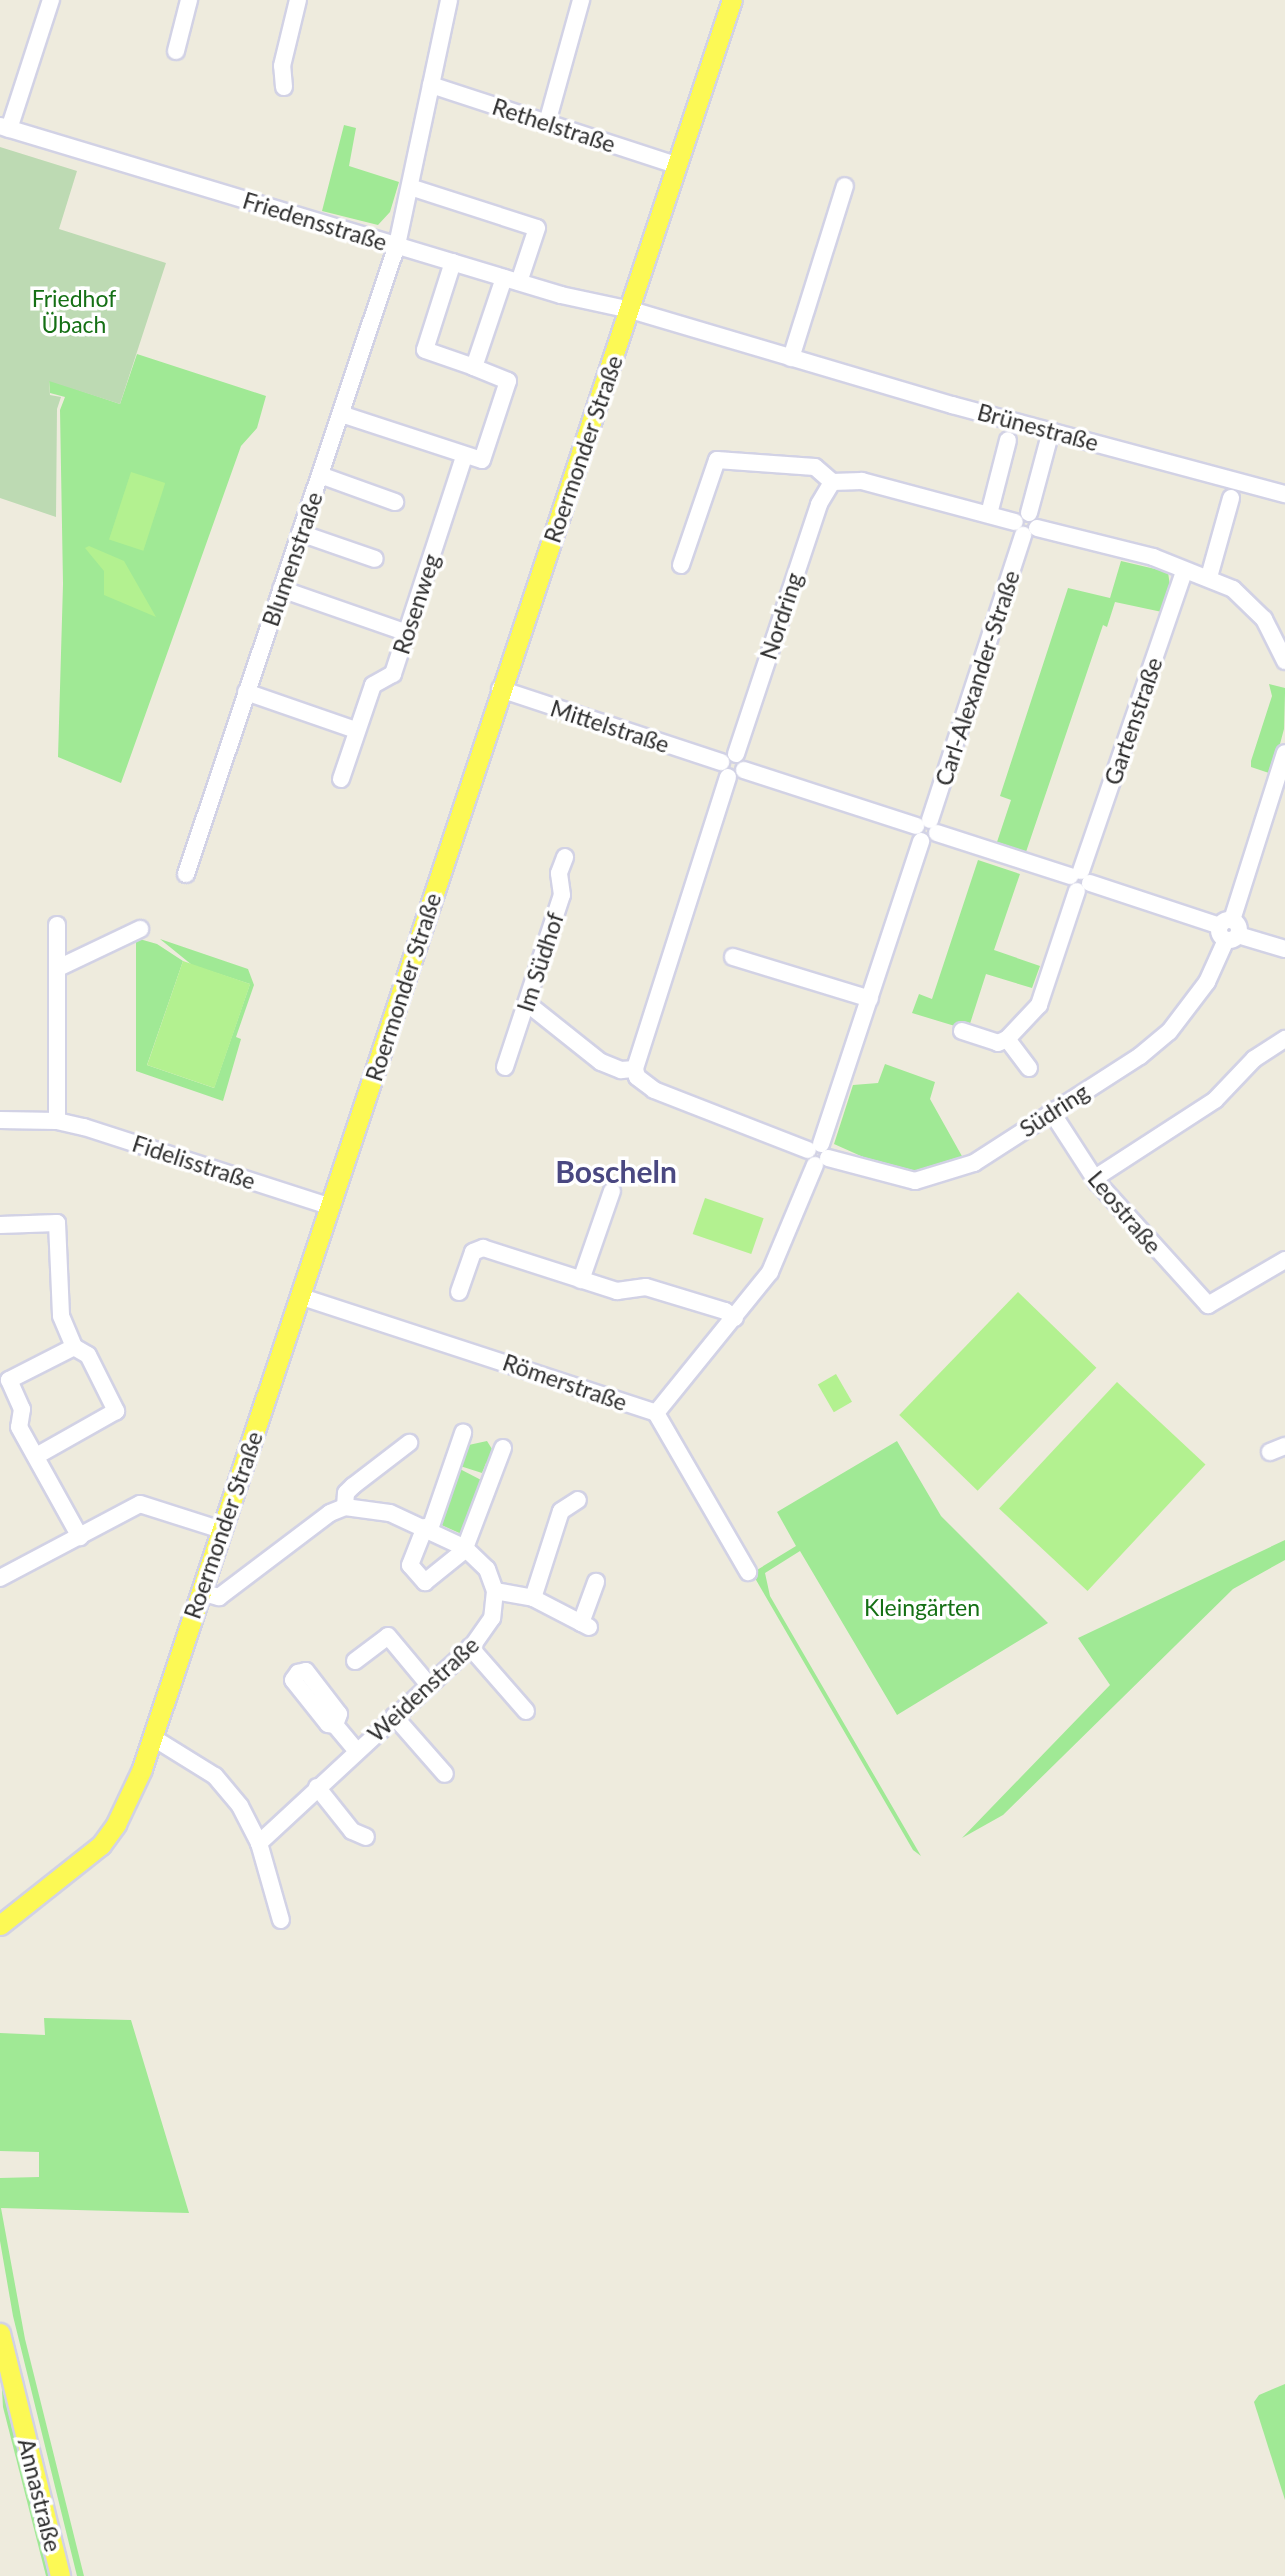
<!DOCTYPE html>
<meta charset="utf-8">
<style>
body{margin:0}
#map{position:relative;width:1285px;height:2576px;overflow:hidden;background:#eeebdd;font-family:Lato,sans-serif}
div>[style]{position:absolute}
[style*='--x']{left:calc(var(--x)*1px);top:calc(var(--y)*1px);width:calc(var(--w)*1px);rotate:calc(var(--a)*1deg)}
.green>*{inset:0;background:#a0e995}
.cemetery>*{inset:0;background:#bddab3}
.pitch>*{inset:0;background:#b3f190;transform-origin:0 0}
.roads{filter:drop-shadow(2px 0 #d2d2e5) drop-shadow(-2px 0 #d2d2e5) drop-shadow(0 2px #d2d2e5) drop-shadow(0 -2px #d2d2e5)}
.minor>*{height:16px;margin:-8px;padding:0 8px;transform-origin:8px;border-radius:8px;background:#fff}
.minor>.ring{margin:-8px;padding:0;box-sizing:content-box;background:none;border:16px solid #fff;border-radius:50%}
.major>*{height:19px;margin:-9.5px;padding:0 9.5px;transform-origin:9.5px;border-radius:9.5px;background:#fcf955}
span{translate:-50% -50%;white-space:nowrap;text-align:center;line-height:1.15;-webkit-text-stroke:7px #fff;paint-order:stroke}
.street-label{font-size:23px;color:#2c2c2c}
.park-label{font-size:23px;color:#157015}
.district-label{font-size:30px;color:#4a4881;font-weight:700}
</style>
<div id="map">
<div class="green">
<i style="clip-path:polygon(344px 125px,356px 128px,349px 166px,399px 182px,390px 212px,378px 225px,322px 211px)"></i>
<i style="clip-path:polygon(137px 354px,266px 396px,257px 428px,241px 446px,121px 783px,58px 757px,63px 584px,60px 410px,65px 397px,50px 393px,49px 380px,120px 404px)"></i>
<i style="clip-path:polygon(1121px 561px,1168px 572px,1170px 586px,1162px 612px,1115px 602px,1107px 627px,1103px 625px,1026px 852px,997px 842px,1011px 800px,1000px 796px,1068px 588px,1110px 598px)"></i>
<i style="clip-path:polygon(1269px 684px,1285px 688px,1285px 693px,1284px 729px,1272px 774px,1251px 767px,1251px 761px,1272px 696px)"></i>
<i style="clip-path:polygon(978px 860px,1020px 874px,994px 950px,1040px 966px,1032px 988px,986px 974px,968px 1030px,912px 1013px,919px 994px,932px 999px)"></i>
<i style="clip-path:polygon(136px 938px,157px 944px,183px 961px,147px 1065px,214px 1088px,250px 984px,192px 965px,160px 939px,248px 969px,254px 985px,236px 1037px,241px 1039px,223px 1101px,136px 1071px)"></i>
<i style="clip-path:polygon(885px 1064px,935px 1082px,930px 1099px,963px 1158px,924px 1172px,890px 1169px,834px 1144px,853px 1085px,878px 1083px)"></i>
<i style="clip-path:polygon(487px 1441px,497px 1457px,495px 1466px,486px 1463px,482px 1473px,457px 1465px,464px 1446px)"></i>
<i style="clip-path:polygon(897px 1441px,941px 1516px,1048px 1623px,897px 1715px,800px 1551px,765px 1573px,770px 1596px,921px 1856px,913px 1850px,752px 1573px,796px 1546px,777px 1512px)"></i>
<i style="clip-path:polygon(458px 1468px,483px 1481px,466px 1536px,437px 1523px)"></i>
<i style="clip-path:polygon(1285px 1540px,1285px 1560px,1233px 1589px,1003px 1815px,962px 1838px,1110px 1685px,1078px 1638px)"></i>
<i style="clip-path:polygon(44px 2018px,131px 2020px,189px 2213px,1px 2208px,25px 2339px,84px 2576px,77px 2576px,13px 2316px,0 2241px,0 2178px,39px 2177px,39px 2152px,0 2151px,0 2033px,45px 2035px)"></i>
<i style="clip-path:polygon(0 2355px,56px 2576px,46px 2576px,3px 2407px)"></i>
<i style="clip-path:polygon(1285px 2384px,1285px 2500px,1254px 2402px,1259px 2395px)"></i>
</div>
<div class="cemetery">
<i style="clip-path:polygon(0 147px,77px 171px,59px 229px,166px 263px,120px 404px,49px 381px,50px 395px,61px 397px,57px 409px,56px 517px,0 498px)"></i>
</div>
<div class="pitch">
<i style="left:131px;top:472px;width:36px;height:71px;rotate:18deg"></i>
<i style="clip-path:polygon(89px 546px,124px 561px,156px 617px,104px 595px,104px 571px,85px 548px)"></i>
<i style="left:183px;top:961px;width:71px;height:110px;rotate:19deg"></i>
<i style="left:705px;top:1198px;width:62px;height:38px;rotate:19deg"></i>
<i style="left:1018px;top:1292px;width:109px;height:171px;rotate:44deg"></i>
<i style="left:836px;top:1374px;width:32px;height:21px;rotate:60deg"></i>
<i style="left:1117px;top:1382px;width:121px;height:173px;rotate:43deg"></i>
</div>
<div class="roads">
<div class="minor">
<i style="--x:176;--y:51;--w:53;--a:-75.7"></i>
<i style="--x:431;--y:85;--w:258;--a:18.1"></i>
<i style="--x:284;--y:87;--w:21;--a:-95"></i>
<i style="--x:282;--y:66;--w:68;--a:-76.4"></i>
<i style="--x:547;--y:123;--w:128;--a:-74.5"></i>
<i style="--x:0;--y:126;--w:586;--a:16.76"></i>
<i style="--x:561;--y:295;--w:72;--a:12.1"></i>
<i style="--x:631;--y:310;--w:335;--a:16.5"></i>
<i style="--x:952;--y:405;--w:345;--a:15"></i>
<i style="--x:9;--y:129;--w:136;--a:-72"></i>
<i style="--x:410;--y:187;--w:133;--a:17.9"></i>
<i style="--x:537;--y:228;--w:57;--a:108.4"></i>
<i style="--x:453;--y:262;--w:92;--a:107.7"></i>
<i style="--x:425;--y:350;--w:52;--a:19.1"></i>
<i style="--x:791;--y:358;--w:180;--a:-72.6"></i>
<i style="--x:341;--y:414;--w:148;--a:18.1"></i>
<i style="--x:482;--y:460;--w:83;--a:-71.8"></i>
<i style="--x:508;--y:381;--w:37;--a:-158"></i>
<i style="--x:474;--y:367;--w:94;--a:-71.4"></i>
<i style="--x:320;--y:475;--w:80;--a:19.8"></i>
<i style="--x:1029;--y:513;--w:85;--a:-75"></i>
<i style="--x:989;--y:514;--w:76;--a:-75.6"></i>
<i style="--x:1037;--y:528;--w:120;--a:14"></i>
<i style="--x:1153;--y:557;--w:86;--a:21.8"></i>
<i style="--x:1233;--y:589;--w:43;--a:44.1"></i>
<i style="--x:1264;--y:619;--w:47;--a:63.4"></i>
<i style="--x:300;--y:533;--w:79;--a:19.1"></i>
<i style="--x:681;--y:565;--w:111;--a:-71.1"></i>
<i style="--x:717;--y:460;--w:98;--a:4.1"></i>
<i style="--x:815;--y:467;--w:23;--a:41"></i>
<i style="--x:1209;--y:577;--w:82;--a:-74.4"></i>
<i style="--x:281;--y:589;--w:133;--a:19.2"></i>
<i style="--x:500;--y:689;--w:233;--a:18.3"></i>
<i style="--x:246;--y:692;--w:116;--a:19.1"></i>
<i style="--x:736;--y:754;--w:263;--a:-71.6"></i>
<i style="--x:819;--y:504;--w:26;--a:-59"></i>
<i style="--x:832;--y:482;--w:30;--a:-2"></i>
<i style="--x:862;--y:481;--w:158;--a:15"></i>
<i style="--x:744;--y:770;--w:181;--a:18"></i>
<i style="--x:728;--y:777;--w:306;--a:107.7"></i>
<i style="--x:635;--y:1069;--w:8;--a:76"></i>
<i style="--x:637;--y:1077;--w:21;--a:37"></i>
<i style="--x:654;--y:1090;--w:165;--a:21.3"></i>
<i style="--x:341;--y:779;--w:99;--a:-71.2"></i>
<i style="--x:373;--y:685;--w:23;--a:-29"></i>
<i style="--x:393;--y:674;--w:228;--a:-71.9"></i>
<i style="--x:930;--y:820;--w:300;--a:-71.9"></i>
<i style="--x:937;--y:833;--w:140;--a:17.9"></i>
<i style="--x:1081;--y:871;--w:316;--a:-71"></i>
<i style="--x:186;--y:874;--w:663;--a:-71.46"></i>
<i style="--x:397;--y:245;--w:250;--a:-78"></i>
<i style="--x:1090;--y:883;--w:137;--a:18.3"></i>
<i class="ring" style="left:1219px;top:920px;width:4px;height:4px"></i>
<i style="--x:1232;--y:920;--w:175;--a:-72.4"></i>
<i style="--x:57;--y:925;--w:196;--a:90"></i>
<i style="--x:1238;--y:935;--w:49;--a:16.6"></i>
<i style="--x:733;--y:957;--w:143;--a:17"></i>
<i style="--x:58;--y:968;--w:91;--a:-25.4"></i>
<i style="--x:528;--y:1004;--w:93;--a:38.5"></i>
<i style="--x:601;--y:1062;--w:22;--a:22"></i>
<i style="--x:621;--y:1070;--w:14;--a:-4"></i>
<i style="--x:962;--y:1031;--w:38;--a:18"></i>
<i style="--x:998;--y:1043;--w:10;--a:-24"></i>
<i style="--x:505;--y:1067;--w:181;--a:-71.7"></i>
<i style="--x:562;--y:895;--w:22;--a:-98"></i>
<i style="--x:559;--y:873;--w:17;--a:-69"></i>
<i style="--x:1029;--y:1068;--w:36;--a:-127"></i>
<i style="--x:1007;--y:1039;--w:47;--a:-46.7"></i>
<i style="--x:1039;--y:1005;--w:120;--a:-71.6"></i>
<i style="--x:1051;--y:1111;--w:85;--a:57.1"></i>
<i style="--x:1097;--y:1182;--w:166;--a:47.9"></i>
<i style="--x:1208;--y:1305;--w:89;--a:-30.3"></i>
<i style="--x:0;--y:1120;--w:57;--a:1"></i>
<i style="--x:57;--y:1121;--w:28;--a:13"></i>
<i style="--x:84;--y:1127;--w:257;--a:17.9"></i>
<i style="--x:821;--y:1144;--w:319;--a:-71.7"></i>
<i style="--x:828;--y:1158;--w:90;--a:14.8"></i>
<i style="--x:915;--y:1181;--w:62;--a:-17"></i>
<i style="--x:974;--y:1163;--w:197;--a:-32.8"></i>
<i style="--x:1140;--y:1056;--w:38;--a:-40"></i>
<i style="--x:1169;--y:1032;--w:63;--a:-52.8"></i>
<i style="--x:1207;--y:982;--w:46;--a:-65.7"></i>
<i style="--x:1095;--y:1178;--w:143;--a:-33"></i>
<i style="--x:1215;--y:1100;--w:57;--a:-46.4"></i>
<i style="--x:1254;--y:1059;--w:37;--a:-33"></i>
<i style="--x:0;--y:1225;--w:57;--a:-2"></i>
<i style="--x:57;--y:1223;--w:93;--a:87.5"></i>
<i style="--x:61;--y:1316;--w:34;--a:67"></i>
<i style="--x:74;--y:1347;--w:16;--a:30"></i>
<i style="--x:88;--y:1355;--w:63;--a:63.4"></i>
<i style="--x:116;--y:1411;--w:92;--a:150.6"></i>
<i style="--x:581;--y:1280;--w:94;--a:-70.8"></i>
<i style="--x:459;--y:1292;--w:42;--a:-70.7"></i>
<i style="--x:473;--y:1252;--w:11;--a:-22"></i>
<i style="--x:483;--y:1248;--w:141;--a:17.8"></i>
<i style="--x:617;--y:1291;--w:29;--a:-8"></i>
<i style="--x:646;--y:1287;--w:83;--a:16.9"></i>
<i style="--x:725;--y:1311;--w:12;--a:35"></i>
<i style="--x:299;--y:1296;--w:376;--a:18.1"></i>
<i style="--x:656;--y:1413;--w:184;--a:59.9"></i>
<i style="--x:74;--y:1347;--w:73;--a:153.1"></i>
<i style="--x:9;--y:1380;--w:32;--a:66"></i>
<i style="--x:22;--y:1409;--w:18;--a:99"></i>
<i style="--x:19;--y:1427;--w:126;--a:61"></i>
<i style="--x:656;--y:1413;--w:181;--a:-51"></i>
<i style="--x:770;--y:1272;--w:116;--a:-67.2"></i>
<i style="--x:1270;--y:1452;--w:16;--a:-22"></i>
<i style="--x:345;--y:1507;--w:14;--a:-86"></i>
<i style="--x:346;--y:1493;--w:10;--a:-45"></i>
<i style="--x:353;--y:1486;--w:71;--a:-37.5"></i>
<i style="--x:425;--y:1527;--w:41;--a:111.5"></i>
<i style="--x:410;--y:1565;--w:23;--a:49"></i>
<i style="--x:425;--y:1582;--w:53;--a:-38.8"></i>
<i style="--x:430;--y:1529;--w:102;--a:-71"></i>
<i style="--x:465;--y:1548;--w:107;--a:-69.2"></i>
<i style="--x:0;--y:1578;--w:158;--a:-27.9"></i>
<i style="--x:140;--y:1504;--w:86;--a:17.6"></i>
<i style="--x:495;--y:1591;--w:39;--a:10"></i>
<i style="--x:533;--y:1598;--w:63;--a:27.4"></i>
<i style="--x:201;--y:1592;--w:19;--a:16"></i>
<i style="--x:219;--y:1597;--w:139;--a:-37.1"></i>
<i style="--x:330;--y:1513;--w:16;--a:-22"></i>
<i style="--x:345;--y:1507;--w:45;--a:7.6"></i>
<i style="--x:390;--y:1513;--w:83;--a:25"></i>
<i style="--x:465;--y:1548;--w:30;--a:44"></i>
<i style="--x:487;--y:1569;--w:23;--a:70"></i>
<i style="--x:495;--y:1591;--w:27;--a:96"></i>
<i style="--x:492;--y:1618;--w:33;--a:125"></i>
<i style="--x:473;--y:1645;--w:292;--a:137.2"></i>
<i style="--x:533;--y:1598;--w:91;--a:-72.2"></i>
<i style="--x:561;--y:1511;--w:20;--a:-33"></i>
<i style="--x:581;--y:1623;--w:44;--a:-69.9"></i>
<i style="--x:470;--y:1647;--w:85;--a:48.8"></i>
<i style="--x:355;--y:1661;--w:41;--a:-37.1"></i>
<i style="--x:388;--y:1636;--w:62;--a:50.2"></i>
<i style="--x:394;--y:1716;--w:77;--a:48.7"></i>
<i style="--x:335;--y:1725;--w:7;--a:-172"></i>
<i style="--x:328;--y:1724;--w:56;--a:-128.5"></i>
<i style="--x:293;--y:1680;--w:9;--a:-54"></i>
<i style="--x:298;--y:1673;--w:8;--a:-14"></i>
<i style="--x:306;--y:1671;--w:54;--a:52.5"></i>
<i style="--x:339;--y:1714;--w:12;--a:110"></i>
<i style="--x:335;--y:1725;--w:34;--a:50"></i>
<i style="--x:152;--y:1737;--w:74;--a:31.8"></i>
<i style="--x:215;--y:1776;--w:39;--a:50"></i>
<i style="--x:240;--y:1806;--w:42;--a:62.8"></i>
<i style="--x:259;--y:1843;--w:80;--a:74.1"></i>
<i style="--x:317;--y:1787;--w:56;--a:51.5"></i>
<i style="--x:352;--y:1831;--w:15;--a:23"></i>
</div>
<div class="major">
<i style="--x:0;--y:1925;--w:129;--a:-38.4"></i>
<i style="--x:101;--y:1845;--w:26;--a:-54"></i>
<i style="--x:116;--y:1824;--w:61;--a:-64.7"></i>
<i style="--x:142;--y:1769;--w:1865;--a:-71.56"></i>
<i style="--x:0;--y:2333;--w:250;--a:76.1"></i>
</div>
</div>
<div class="street-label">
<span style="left:554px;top:125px;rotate:18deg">Rethelstraße</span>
<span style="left:315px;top:221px;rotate:17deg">Friedensstraße</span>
<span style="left:1038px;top:427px;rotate:15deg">Brünestraße</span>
<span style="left:583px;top:449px;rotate:-71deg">Roermonder Straße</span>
<span style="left:292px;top:559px;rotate:-71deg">Blumenstraße</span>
<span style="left:416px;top:604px;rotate:-72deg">Rosenweg</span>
<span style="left:781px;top:616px;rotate:-72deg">Nordring</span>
<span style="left:977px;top:678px;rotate:-72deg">Carl-Alexander-Straße</span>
<span style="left:1133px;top:721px;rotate:-71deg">Gartenstraße</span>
<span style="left:610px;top:726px;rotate:18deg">Mittelstraße</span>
<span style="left:540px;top:962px;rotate:-72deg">Im Südhof</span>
<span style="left:403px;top:987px;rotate:-72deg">Roermonder Straße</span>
<span style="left:1054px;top:1110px;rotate:-33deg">Südring</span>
<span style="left:194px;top:1162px;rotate:18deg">Fidelisstraße</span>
<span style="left:1125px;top:1212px;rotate:50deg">Leostraße</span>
<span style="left:565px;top:1382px;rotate:19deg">Römerstraße</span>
<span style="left:223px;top:1525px;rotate:-71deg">Roermonder Straße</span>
<span style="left:423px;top:1689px;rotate:-43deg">Weidenstraße</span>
<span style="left:40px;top:2495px;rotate:76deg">Annastraße</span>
</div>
<div class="park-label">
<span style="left:74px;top:311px">Friedhof<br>Übach</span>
<span style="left:922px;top:1607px">Kleingärten</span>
</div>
<div class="district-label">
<span style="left:616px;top:1171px">Boscheln</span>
</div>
</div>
